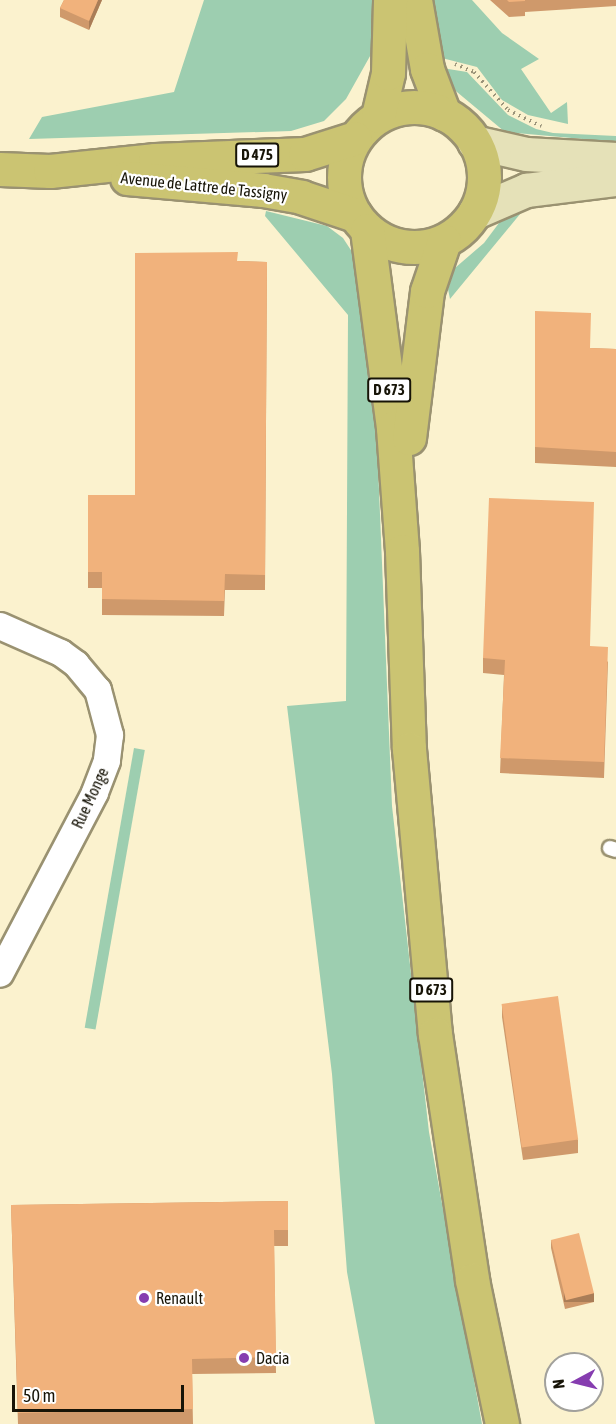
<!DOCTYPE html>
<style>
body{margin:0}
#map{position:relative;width:616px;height:1424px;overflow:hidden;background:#fbf2ce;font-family:"Asap Condensed",sans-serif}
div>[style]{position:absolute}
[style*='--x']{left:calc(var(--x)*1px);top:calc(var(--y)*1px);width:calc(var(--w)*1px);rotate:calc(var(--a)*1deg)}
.green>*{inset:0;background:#9dceb0;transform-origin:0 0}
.path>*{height:4px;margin-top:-2px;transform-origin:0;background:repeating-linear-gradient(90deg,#9b947a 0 1.5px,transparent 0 6px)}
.roads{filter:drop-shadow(2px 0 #9a9271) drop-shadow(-2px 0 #9a9271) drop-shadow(0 2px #9a9271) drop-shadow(0 -2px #9a9271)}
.lane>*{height:14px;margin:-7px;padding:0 7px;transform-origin:7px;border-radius:7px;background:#fff}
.street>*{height:26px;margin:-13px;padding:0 13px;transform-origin:13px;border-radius:13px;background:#fff}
.secondary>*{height:33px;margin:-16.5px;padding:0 16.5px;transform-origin:16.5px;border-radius:16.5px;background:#e5e1b8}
.primary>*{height:33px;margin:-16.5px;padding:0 16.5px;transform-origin:16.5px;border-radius:16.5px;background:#cbc472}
.primary>.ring{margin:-16.5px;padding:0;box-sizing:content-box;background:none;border:33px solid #cbc472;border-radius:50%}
.wall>*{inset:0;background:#cf996b}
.shaded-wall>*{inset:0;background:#a97d57;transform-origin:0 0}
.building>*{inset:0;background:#f1b27c;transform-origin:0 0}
.dots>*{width:16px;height:16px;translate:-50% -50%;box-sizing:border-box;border:3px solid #fff;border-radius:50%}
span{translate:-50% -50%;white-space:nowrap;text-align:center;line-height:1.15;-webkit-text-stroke:4.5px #fff;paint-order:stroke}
.shield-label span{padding:2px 4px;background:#fff;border:2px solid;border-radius:4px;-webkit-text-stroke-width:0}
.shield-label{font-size:15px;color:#171407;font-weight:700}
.street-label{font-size:16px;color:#171407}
.poi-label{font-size:16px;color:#171407}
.left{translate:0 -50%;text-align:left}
.north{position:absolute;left:544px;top:1352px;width:60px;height:60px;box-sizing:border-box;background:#fff;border:2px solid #a2a19c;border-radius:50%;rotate:263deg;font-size:16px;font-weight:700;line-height:24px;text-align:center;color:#171407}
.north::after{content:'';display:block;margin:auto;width:21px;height:27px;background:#863db0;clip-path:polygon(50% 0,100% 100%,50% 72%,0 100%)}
.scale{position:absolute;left:12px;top:1385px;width:172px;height:27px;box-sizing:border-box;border:3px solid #171407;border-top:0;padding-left:8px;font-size:18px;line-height:21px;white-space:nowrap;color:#171407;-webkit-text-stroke:4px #fff;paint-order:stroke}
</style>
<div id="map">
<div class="green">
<i style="clip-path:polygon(204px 0,375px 0,374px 49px,346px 99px,324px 121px,291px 131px,29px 139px,42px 117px,174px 92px)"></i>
<i style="clip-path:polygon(424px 0,472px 0,502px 33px,539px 59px,521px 69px,551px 113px,567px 102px,568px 124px,528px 115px,502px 100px,477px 67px,434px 56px)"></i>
<i style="clip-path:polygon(442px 68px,467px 72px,508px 115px,536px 129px,553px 133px,616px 136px,616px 142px,505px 132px,451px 87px)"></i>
<i style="clip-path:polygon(525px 208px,450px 299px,448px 289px,455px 268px,484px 243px,502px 219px)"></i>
<i style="clip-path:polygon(266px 211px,327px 226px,343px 238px,358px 261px,373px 344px,392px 806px,429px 1132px,482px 1424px,375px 1424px,347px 1272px,332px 1074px,287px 706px,346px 701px,348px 315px,265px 216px)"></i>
<i style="left:134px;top:748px;width:11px;height:284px;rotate:10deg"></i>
</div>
<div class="path">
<i style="--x:455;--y:64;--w:21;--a:23"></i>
<i style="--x:474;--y:72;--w:51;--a:48.2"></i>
<i style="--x:508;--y:110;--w:37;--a:26"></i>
</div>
<div class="roads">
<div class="lane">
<i style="--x:610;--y:848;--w:6;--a:18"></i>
</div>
<div class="street">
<i style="--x:0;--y:626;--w:67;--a:23.9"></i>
<i style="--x:61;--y:653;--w:19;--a:36"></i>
<i style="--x:76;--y:664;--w:34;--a:50"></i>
<i style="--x:98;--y:690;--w:47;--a:75.1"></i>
<i style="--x:110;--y:735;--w:26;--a:97"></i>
<i style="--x:107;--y:761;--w:34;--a:111"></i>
<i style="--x:95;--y:793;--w:204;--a:117.7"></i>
</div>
<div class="secondary">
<i style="--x:474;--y:142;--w:53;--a:13"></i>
<i style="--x:526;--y:154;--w:90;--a:3.2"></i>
<i style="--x:475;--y:212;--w:56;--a:-23.3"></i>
<i style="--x:526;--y:190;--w:91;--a:-7"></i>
</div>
<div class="primary">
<i style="--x:415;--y:0;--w:70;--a:80.1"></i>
<i style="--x:427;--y:69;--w:48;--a:69.3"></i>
<i class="ring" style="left:344px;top:107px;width:107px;height:107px"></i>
<i style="--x:378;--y:116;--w:44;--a:-76.9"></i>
<i style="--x:388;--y:73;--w:73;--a:-88.4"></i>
<i style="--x:0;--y:169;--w:50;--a:2.3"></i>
<i style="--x:50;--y:171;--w:106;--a:-6"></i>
<i style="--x:155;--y:160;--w:150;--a:-2.3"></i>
<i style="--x:305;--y:154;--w:52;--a:-17.7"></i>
<i style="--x:127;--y:178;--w:137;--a:5"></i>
<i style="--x:263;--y:190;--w:39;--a:10"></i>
<i style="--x:301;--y:197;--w:57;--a:18.4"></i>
<i style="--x:367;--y:230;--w:200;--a:82.5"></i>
<i style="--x:393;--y:428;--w:123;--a:85.8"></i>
<i style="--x:402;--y:551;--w:198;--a:88"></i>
<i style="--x:409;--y:749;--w:286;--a:84.8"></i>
<i style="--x:435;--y:1034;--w:249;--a:81.4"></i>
<i style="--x:472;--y:1280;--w:147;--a:78.2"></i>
<i style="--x:409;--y:438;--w:148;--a:-83"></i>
<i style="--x:427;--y:291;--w:53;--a:-71.2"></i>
</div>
</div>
<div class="wall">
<i style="clip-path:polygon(64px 0,102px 0,89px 30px,60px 17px,60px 8px)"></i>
<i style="clip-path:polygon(490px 0,616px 0,616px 6px,525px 12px,525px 16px,509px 17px)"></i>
<i style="clip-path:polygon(238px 261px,267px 262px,265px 590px,225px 590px,224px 616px,102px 615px,102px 588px,88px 588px,88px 495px,135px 495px)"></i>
<i style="clip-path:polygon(535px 311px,590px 348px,616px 349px,616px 467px,535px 463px)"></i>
<i style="clip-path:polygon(590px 646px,608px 662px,604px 778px,500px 773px,504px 675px,483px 673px,483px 658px)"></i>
<i style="clip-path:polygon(502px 1004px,578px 1140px,578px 1153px,523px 1160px,502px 1017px)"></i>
<i style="clip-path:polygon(288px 1201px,288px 1246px,274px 1246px,276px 1373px,192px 1374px,193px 1424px,18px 1424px,11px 1205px)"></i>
<i style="clip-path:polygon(551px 1240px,594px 1302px,565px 1309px,551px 1248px)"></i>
</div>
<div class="shaded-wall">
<i style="clip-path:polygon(98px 0,102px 0,89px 30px,89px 21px)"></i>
<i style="left:594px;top:1293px;width:9px;height:30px;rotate:90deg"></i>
</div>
<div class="building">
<i style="clip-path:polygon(64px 0,98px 0,89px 21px,60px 8px)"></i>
<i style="clip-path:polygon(507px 0,525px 0,525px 1px,509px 2px)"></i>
<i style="clip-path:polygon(238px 252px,237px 261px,267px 262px,265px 575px,225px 574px,224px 601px,102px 599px,102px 572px,88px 572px,88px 495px,135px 495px,135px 253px)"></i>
<i style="clip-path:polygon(535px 311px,591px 313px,590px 348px,616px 349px,616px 452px,535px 447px)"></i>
<i style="clip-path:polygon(489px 498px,594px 502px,590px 646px,608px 647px,604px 762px,500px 758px,505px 660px,483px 658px)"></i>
<i style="left:558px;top:996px;width:145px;height:57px;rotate:82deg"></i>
<i style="clip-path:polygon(288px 1201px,288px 1230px,274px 1230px,276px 1357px,192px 1359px,193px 1409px,18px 1413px,11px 1205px)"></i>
<i style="left:579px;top:1233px;width:62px;height:29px;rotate:76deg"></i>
</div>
<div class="dots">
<i style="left:144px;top:1298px;background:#863db0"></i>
<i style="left:244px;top:1358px;background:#863db0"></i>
</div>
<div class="shield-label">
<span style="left:257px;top:155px">D 475</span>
<span style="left:389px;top:390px">D 673</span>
<span style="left:431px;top:990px">D 673</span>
</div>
<div class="street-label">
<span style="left:204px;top:186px;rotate:6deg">Avenue de Lattre de Tassigny</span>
<span style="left:90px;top:798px;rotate:-65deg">Rue Monge</span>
</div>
<div class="poi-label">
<span class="left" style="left:156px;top:1298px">Renault</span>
<span class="left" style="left:256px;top:1358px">Dacia</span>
</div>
<div class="north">N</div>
<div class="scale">50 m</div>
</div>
